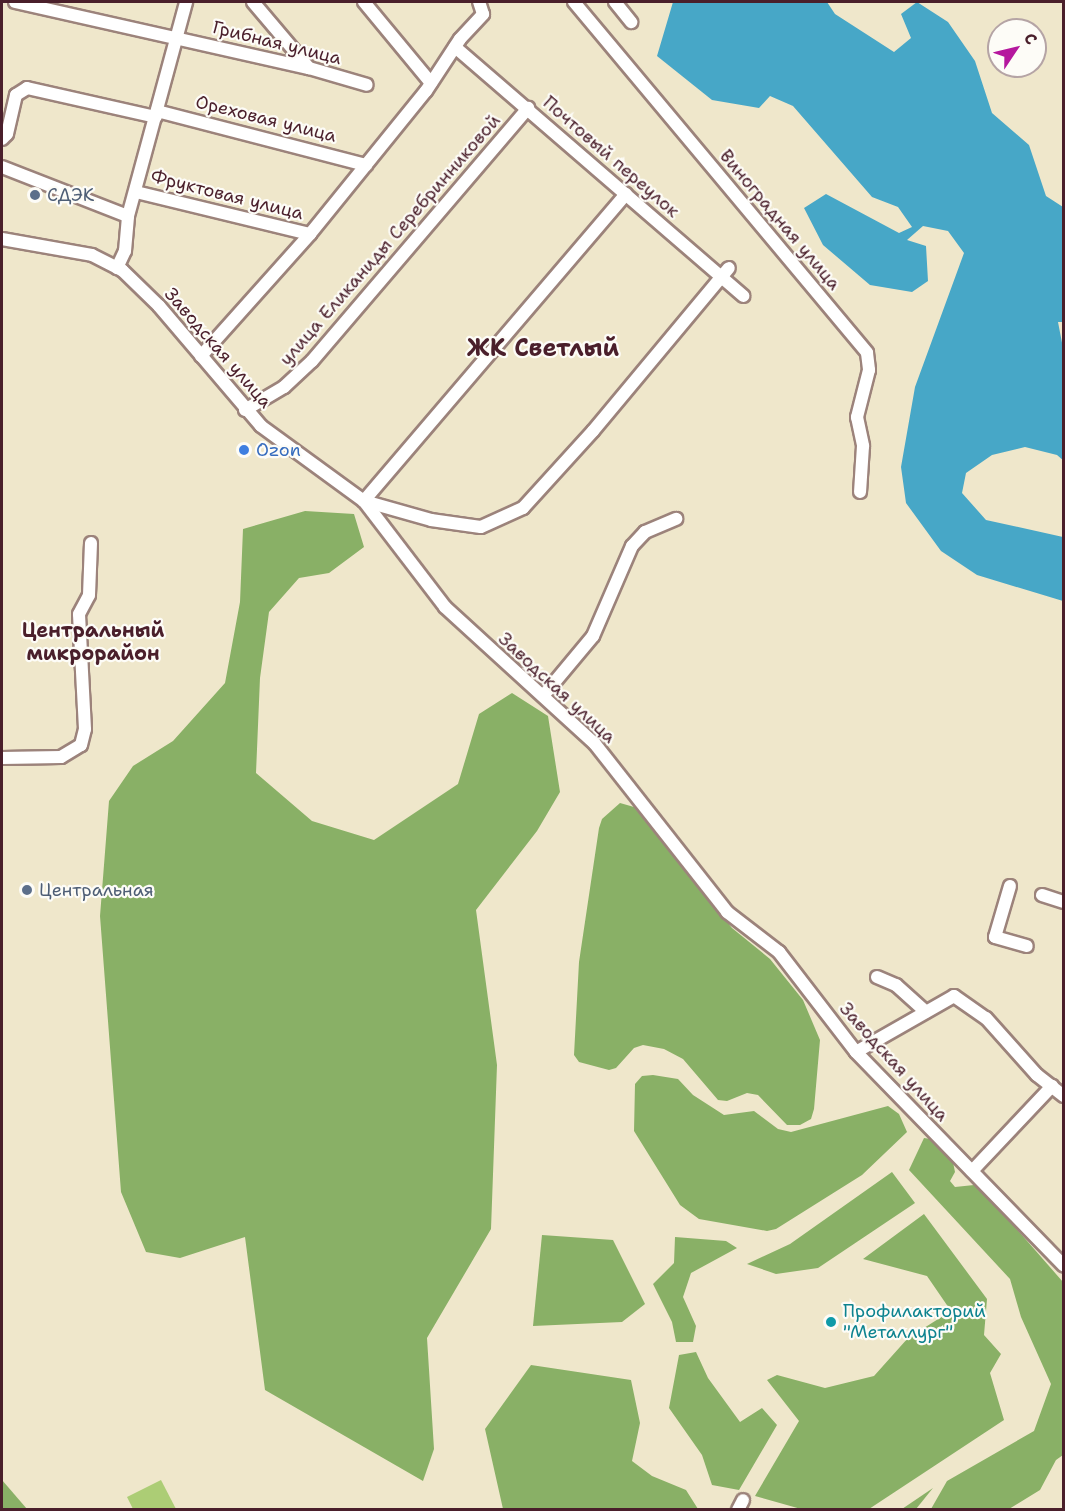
<!DOCTYPE html>
<meta charset="utf-8">
<style>
body{margin:0}
#map{position:relative;width:1065px;height:1511px;overflow:hidden;background:#efe7cb;font-family:"Shantell Sans",sans-serif}
div>[style]{position:absolute}
[style*='--x']{left:calc(var(--x)*1px);top:calc(var(--y)*1px);width:calc(var(--w)*1px);rotate:calc(var(--a)*1deg)}
.green>*{inset:0;background:#accd75}
.forest>*{inset:0;background:#89b066}
.water>*{inset:0;background:#47a7c7}
.roads{filter:drop-shadow(2px 0 #9c837b) drop-shadow(-2px 0 #9c837b) drop-shadow(0 2px #9c837b) drop-shadow(0 -2px #9c837b)}
.minor>*{height:12px;margin:-6px;padding:0 6px;transform-origin:6px;border-radius:6px;background:#fff}
.dots>*{width:16px;height:16px;translate:-50% -50%;box-sizing:border-box;border:3px solid #fdfcf7;border-radius:50%}
span{translate:-50% -50%;white-space:nowrap;text-align:center;line-height:1.15;-webkit-text-stroke:4.5px #fdfcf7;paint-order:stroke}
.street-label{font-size:18px;color:#4a1f2b}
.service-label{font-size:18px;color:#4e5e75}
.left{translate:0 -50%;text-align:left}
.shop-label{font-size:18px;color:#366cbe}
.culture-label{font-size:18px;color:#0d838f}
.neighbourhood-label{font-size:20px;color:#4a1f2b;font-weight:700}
.district-label{font-size:24px;color:#4a1f2b;font-weight:700}
.frame{position:absolute;inset:0;border:3px solid #4a1f2b;pointer-events:none}
.north{position:absolute;left:987px;top:18px;width:60px;height:60px;box-sizing:border-box;background:#fdfcf7;border:2px solid #b5a4a5;border-radius:50%;rotate:55deg;font-size:16px;font-weight:700;line-height:24px;text-align:center;color:#4a1f2b}
.north::after{content:'';display:block;margin:auto;width:21px;height:27px;background:#b5179e;clip-path:polygon(50% 0,100% 100%,50% 72%,0 100%)}
</style>
<div id="map">
<div class="green">
<i style="clip-path:polygon(161px 1480px,176px 1509px,133px 1509px,127px 1497px)"></i>
</div>
<div class="forest">
<i style="clip-path:polygon(305px 511px,354px 514px,364px 547px,329px 573px,299px 578px,269px 612px,260px 678px,256px 773px,312px 821px,374px 840px,458px 784px,479px 714px,512px 693px,548px 716px,560px 792px,537px 831px,476px 910px,497px 1065px,491px 1229px,427px 1338px,434px 1449px,423px 1481px,265px 1390px,245px 1237px,180px 1258px,146px 1252px,121px 1192px,100px 916px,109px 801px,133px 766px,173px 741px,225px 683px,240px 602px,243px 529px)"></i>
<i style="clip-path:polygon(620px 803px,634px 807px,732px 928px,770px 959px,803px 1000px,820px 1040px,814px 1109px,811px 1119px,800px 1125px,787px 1125px,758px 1095px,747px 1093px,727px 1101px,718px 1100px,683px 1059px,664px 1049px,643px 1045px,634px 1048px,616px 1068px,609px 1070px,579px 1062px,574px 1055px,579px 962px,599px 828px,602px 819px)"></i>
<i style="clip-path:polygon(653px 1075px,678px 1079px,693px 1095px,724px 1115px,754px 1111px,778px 1129px,791px 1132px,888px 1106px,899px 1114px,907px 1132px,862px 1175px,776px 1229px,767px 1231px,699px 1219px,680px 1205px,634px 1131px,635px 1084px,642px 1076px)"></i>
<i style="clip-path:polygon(924px 1138px,931px 1139px,953px 1162px,955px 1172px,950px 1181px,955px 1187px,974px 1185px,985px 1193px,1063px 1282px,1063px 1455px,1056px 1460px,1040px 1490px,1009px 1509px,931px 1509px,947px 1481px,1034px 1431px,1051px 1384px,1021px 1317px,1010px 1279px,909px 1170px)"></i>
<i style="clip-path:polygon(892px 1172px,915px 1203px,818px 1268px,776px 1274px,747px 1264px,790px 1244px)"></i>
<i style="clip-path:polygon(924px 1214px,987px 1299px,984px 1335px,1001px 1354px,990px 1373px,1004px 1420px,869px 1509px,801px 1509px,755px 1496px,799px 1421px,767px 1380px,777px 1375px,825px 1388px,874px 1376px,908px 1338px,951px 1311px,927px 1276px,863px 1259px)"></i>
<i style="clip-path:polygon(542px 1235px,613px 1240px,645px 1304px,622px 1322px,533px 1326px)"></i>
<i style="clip-path:polygon(675px 1237px,726px 1241px,737px 1248px,691px 1273px,683px 1297px,696px 1326px,693px 1342px,676px 1342px,672px 1322px,653px 1284px,674px 1263px)"></i>
<i style="clip-path:polygon(696px 1352px,708px 1378px,740px 1422px,762px 1408px,777px 1425px,739px 1490px,712px 1485px,702px 1455px,669px 1408px,679px 1355px)"></i>
<i style="clip-path:polygon(531px 1365px,631px 1380px,640px 1423px,632px 1461px,652px 1476px,686px 1490px,698px 1509px,503px 1509px,485px 1429px)"></i>
<i style="clip-path:polygon(2px 1480px,27px 1509px,2px 1509px)"></i>
<i style="clip-path:polygon(933px 1488px,916px 1509px,902px 1509px)"></i>
</div>
<div class="water">
<i style="clip-path:polygon(673px 2px,827px 2px,835px 14px,894px 52px,911px 38px,901px 14px,917px 2px,948px 22px,975px 61px,992px 113px,1029px 145px,1046px 196px,1063px 207px,1063px 322px,1058px 322px,1064px 353px,1064px 461px,1057px 455px,1025px 447px,992px 455px,966px 473px,962px 493px,986px 520px,1063px 537px,1063px 601px,977px 575px,941px 551px,906px 503px,901px 467px,915px 387px,964px 253px,948px 231px,923px 226px,907px 240px,926px 246px,928px 281px,912px 292px,870px 285px,823px 245px,804px 208px,826px 194px,899px 233px,912px 227px,898px 207px,872px 197px,793px 106px,770px 96px,759px 108px,712px 100px,657px 56px)"></i>
</div>
<div class="roads">
<div class="minor">
<i style="--x:15;--y:2;--w:301;--a:12.7"></i>
<i style="--x:309;--y:68;--w:60;--a:16.3"></i>
<i style="--x:253;--y:2;--w:87;--a:49.7"></i>
<i style="--x:364;--y:2;--w:105;--a:50.4"></i>
<i style="--x:574;--y:2;--w:457;--a:50.1"></i>
<i style="--x:867;--y:353;--w:17;--a:83"></i>
<i style="--x:869;--y:370;--w:49;--a:104.3"></i>
<i style="--x:857;--y:417;--w:30;--a:78"></i>
<i style="--x:863;--y:446;--w:46;--a:93.7"></i>
<i style="--x:615;--y:2;--w:26;--a:51"></i>
<i style="--x:455;--y:47;--w:381;--a:40.8"></i>
<i style="--x:157;--y:111;--w:216;--a:14.5"></i>
<i style="--x:2;--y:139;--w:7;--a:-45"></i>
<i style="--x:7;--y:134;--w:40;--a:-77"></i>
<i style="--x:16;--y:95;--w:13;--a:-32"></i>
<i style="--x:27;--y:88;--w:132;--a:12.7"></i>
<i style="--x:2;--y:167;--w:135;--a:21.3"></i>
<i style="--x:136;--y:192;--w:179;--a:13.6"></i>
<i style="--x:626;--y:194;--w:404;--a:130.5"></i>
<i style="--x:364;--y:501;--w:70;--a:15.8"></i>
<i style="--x:431;--y:520;--w:50;--a:8"></i>
<i style="--x:481;--y:527;--w:46;--a:-24.3"></i>
<i style="--x:523;--y:508;--w:104;--a:-47.7"></i>
<i style="--x:593;--y:431;--w:212;--a:-50.2"></i>
<i style="--x:2;--y:239;--w:91;--a:10.1"></i>
<i style="--x:92;--y:255;--w:34;--a:27"></i>
<i style="--x:122;--y:270;--w:52;--a:44.2"></i>
<i style="--x:159;--y:306;--w:157;--a:49.6"></i>
<i style="--x:261;--y:426;--w:127;--a:36.1"></i>
<i style="--x:364;--y:501;--w:133;--a:52.6"></i>
<i style="--x:445;--y:607;--w:203;--a:42.4"></i>
<i style="--x:595;--y:744;--w:214;--a:51.8"></i>
<i style="--x:727;--y:912;--w:66;--a:37.6"></i>
<i style="--x:779;--y:952;--w:126;--a:52.4"></i>
<i style="--x:856;--y:1052;--w:298;--a:45.8"></i>
<i style="--x:117;--y:268;--w:19;--a:-65"></i>
<i style="--x:125;--y:251;--w:35;--a:-85"></i>
<i style="--x:128;--y:216;--w:222;--a:-74.8"></i>
<i style="--x:201;--y:356;--w:164;--a:-48.2"></i>
<i style="--x:310;--y:234;--w:184;--a:-51"></i>
<i style="--x:426;--y:91;--w:62;--a:-56.8"></i>
<i style="--x:460;--y:39;--w:34;--a:-47"></i>
<i style="--x:483;--y:14;--w:13;--a:-108"></i>
<i style="--x:245;--y:410;--w:45;--a:-30.5"></i>
<i style="--x:284;--y:387;--w:38;--a:-43"></i>
<i style="--x:312;--y:361;--w:333;--a:-49.5"></i>
<i style="--x:543;--y:696;--w:78;--a:-50.2"></i>
<i style="--x:593;--y:636;--w:98;--a:-66.6"></i>
<i style="--x:632;--y:546;--w:19;--a:-47"></i>
<i style="--x:645;--y:532;--w:34;--a:-23"></i>
<i style="--x:2;--y:758;--w:59;--a:-1"></i>
<i style="--x:61;--y:757;--w:23;--a:-31"></i>
<i style="--x:81;--y:745;--w:16;--a:-76"></i>
<i style="--x:85;--y:729;--w:115;--a:-93"></i>
<i style="--x:79;--y:614;--w:21;--a:-62"></i>
<i style="--x:89;--y:595;--w:52;--a:-87.8"></i>
<i style="--x:1010;--y:886;--w:53;--a:106.4"></i>
<i style="--x:995;--y:937;--w:33;--a:16"></i>
<i style="--x:1042;--y:895;--w:23;--a:18"></i>
<i style="--x:877;--y:977;--w:21;--a:23"></i>
<i style="--x:896;--y:985;--w:40;--a:42"></i>
<i style="--x:856;--y:1052;--w:113;--a:-29.7"></i>
<i style="--x:954;--y:996;--w:39;--a:35"></i>
<i style="--x:986;--y:1018;--w:76;--a:48.2"></i>
<i style="--x:1037;--y:1075;--w:34;--a:38"></i>
<i style="--x:972;--y:1171;--w:117;--a:-46.7"></i>
<i style="--x:738;--y:1510;--w:11;--a:-63"></i>
</div>
</div>
<div class="dots">
<i style="left:35px;top:195px;background:#5c6f8a"></i>
<i style="left:244px;top:450px;background:#3f7fe0"></i>
<i style="left:27px;top:890px;background:#5c6f8a"></i>
<i style="left:831px;top:1322px;background:#0f9aa8"></i>
</div>
<div class="street-label">
<span style="left:277px;top:43px;rotate:14deg">Грибная улица</span>
<span style="left:266px;top:119px;rotate:14deg">Ореховая улица</span>
<span style="left:611px;top:157px;rotate:41deg">Почтовый переулок</span>
<span style="left:227px;top:195px;rotate:14deg">Фруктовая улица</span>
<span style="left:780px;top:220px;rotate:50deg">Виноградная улица</span>
<span style="left:390px;top:240px;rotate:-49deg">улица Еликаниды Серебринниковой</span>
<span style="left:218px;top:348px;rotate:49deg">Заводская улица</span>
<span style="left:557px;top:688px;rotate:43deg">Заводская улица</span>
<span style="left:894px;top:1062px;rotate:48deg">Заводская улица</span>
</div>
<div class="service-label">
<span class="left" style="left:47px;top:195px">СДЭК</span>
<span class="left" style="left:39px;top:890px">Центральная</span>
</div>
<div class="shop-label">
<span class="left" style="left:256px;top:450px">Ozon</span>
</div>
<div class="culture-label">
<span class="left" style="left:843px;top:1322px">Профилакторий<br>"Металлург"</span>
</div>
<div class="neighbourhood-label">
<span style="left:93px;top:642px">Центральный<br>микрорайон</span>
</div>
<div class="district-label">
<span style="left:543px;top:349px">ЖК Светлый</span>
</div>
<div class="frame"></div>
<div class="north">С</div>
</div>
